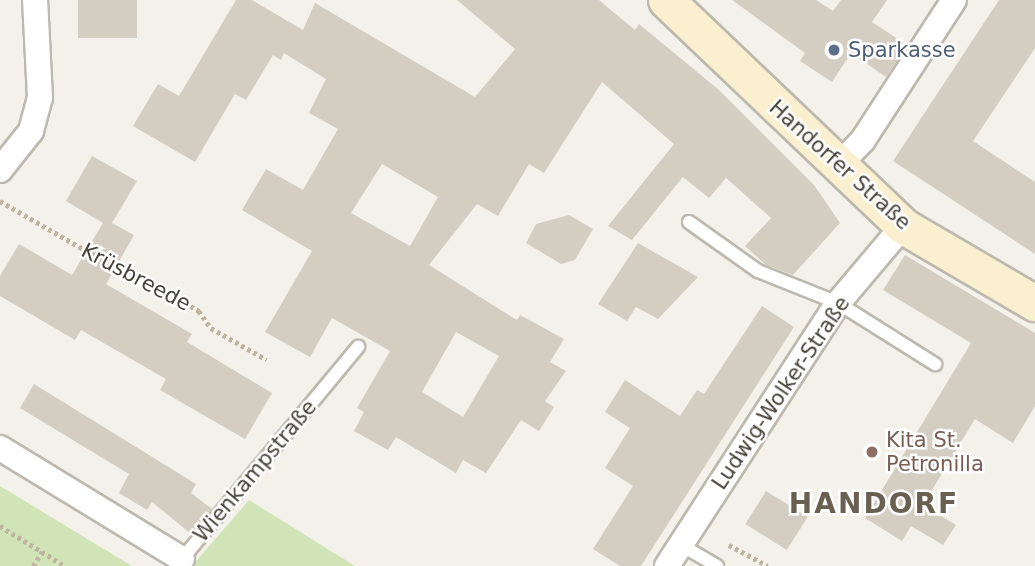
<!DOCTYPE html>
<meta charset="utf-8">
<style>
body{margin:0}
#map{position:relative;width:1035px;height:566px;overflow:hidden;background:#f4f1eb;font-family:"DejaVu Sans",sans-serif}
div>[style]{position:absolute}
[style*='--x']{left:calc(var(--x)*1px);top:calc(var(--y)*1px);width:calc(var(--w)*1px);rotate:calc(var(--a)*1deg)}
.green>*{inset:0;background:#d0e4b8}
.building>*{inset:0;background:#d4cdc1;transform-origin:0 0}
.path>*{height:4.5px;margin-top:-2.25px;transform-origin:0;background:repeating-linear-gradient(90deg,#bfb4a0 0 3.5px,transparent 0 7px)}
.roads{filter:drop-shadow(2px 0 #beb9ae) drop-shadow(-2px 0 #beb9ae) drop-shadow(0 2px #beb9ae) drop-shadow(0 -2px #beb9ae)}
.lane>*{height:12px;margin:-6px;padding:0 6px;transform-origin:6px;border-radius:6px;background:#fff}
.street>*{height:24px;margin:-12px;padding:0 12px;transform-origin:12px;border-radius:12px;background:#fff}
.secondary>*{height:35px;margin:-17.5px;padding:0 17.5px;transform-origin:17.5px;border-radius:17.5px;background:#faefcf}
.dots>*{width:19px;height:19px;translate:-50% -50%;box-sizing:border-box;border:4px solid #fff;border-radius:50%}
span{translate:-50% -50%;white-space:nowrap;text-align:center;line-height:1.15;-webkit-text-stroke:5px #fff;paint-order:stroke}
.service-label{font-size:21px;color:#4e5e75}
.left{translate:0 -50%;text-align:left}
.street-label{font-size:21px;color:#474239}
.education-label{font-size:21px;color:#785e54}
.district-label{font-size:28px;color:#696051;font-weight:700;letter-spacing:2px}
</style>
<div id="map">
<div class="green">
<i style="clip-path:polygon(0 486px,132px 566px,0 566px)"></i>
<i style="clip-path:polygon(249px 500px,355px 566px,192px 566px)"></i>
</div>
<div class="building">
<i style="left:78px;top:0;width:59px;height:38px"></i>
<i style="clip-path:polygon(evenodd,236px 0,252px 0,303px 30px,315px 3px,475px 97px,515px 49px,457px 0,599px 0,635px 30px,639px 24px,719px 90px,814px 185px,840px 223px,793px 275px,766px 265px,745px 246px,771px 218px,726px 178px,709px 198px,683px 177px,632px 240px,608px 226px,674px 144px,602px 82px,544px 173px,529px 164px,498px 216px,477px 204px,429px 265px,517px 320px,520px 315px,564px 339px,550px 362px,566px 371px,545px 401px,554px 407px,539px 431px,521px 420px,486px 473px,463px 460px,456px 473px,396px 437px,388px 450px,354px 431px,364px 412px,357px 408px,390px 351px,332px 318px,310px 357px,265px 332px,312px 251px,242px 210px,266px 169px,303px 190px,338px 129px,309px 113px,326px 79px,284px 53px,281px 60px,273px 55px,246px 100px,235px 94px,195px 162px,133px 126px,158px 84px,179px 96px,236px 0,382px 164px,438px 197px,410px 246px,351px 213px,382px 164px,236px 0,456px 332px,499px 356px,463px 417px,422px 392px,456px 332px)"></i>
<i style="clip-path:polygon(732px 0,816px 0,833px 11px,841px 0,887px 0,872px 22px,907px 45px,886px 77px,851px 53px,832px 82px,800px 61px,805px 53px)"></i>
<i style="clip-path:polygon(999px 0,1035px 0,1035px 48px,973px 141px,1035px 182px,1035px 254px,893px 161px)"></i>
<i style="clip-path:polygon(92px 156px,137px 181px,112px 223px,134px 235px,106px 284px,192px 334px,187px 342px,272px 393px,245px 439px,160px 390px,166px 379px,81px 330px,75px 340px,0 296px,0 276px,19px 244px,72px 275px,103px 223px,66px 201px)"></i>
<i style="clip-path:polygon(569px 215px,593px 229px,575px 260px,561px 264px,526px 243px,536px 224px)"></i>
<i style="clip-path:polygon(638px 243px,698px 277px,658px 319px,636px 307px,627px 321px,598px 304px)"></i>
<i style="clip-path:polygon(905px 255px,1035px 333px,1035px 406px,1013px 443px,975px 419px,923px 505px,956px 525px,943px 545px,911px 526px,902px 541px,865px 518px,971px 343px,883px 290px)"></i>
<i style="clip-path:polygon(762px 306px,794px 327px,641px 566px,620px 566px,593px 549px,633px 486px,605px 468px,630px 428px,605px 412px,625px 380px,680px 416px,697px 390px,704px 394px)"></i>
<i style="clip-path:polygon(34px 384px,196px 484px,191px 493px,212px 509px,191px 534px,152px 502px,147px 510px,119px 493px,129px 474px,20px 408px)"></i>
<i style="left:766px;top:491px;width:49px;height:39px;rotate:32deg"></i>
</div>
<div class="path">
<i style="--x:0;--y:201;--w:134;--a:30"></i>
<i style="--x:116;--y:268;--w:22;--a:13"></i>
<i style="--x:137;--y:273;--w:73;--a:31.5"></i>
<i style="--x:199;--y:311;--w:21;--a:55"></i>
<i style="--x:211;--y:328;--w:64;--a:29.7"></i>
<i style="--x:0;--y:526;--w:76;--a:31.6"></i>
<i style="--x:729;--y:545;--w:44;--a:28.3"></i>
<i style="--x:33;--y:566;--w:17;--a:-57"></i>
</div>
<div class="roads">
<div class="lane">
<i style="--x:689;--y:222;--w:85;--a:35.4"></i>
<i style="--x:758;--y:271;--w:86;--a:21.8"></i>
<i style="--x:838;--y:303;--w:115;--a:32.2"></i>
<i style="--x:681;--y:545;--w:42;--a:30.3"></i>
<i style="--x:182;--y:559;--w:276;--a:-50.3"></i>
</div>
<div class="street">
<i style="--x:837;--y:167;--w:37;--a:-46"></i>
<i style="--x:863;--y:140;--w:167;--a:-57"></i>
<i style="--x:0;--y:170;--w:50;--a:-51.5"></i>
<i style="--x:31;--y:131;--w:34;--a:-75"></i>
<i style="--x:40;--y:98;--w:98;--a:-92.9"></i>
<i style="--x:0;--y:448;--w:213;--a:31.4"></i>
<i style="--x:667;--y:566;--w:314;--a:-57"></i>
<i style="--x:838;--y:303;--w:101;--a:-49.8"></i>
</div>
<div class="secondary">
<i style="--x:666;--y:0;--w:327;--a:43.6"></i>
<i style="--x:903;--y:226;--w:153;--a:30.3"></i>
</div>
</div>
<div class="dots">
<i style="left:834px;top:50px;background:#5c6f8a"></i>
<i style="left:872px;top:452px;background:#8d6e63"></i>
</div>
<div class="service-label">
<span class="left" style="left:848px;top:50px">Sparkasse</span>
</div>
<div class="street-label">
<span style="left:840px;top:165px;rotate:42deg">Handorfer Straße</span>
<span style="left:136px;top:277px;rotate:28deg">Krüsbreede</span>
<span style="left:781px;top:393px;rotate:-56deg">Ludwig-Wolker-Straße</span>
<span style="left:255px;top:471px;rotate:-50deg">Wienkampstraße</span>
</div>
<div class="education-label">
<span class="left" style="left:886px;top:452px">Kita St.<br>Petronilla</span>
</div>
<div class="district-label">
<span style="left:874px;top:504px">HANDORF</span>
</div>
</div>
